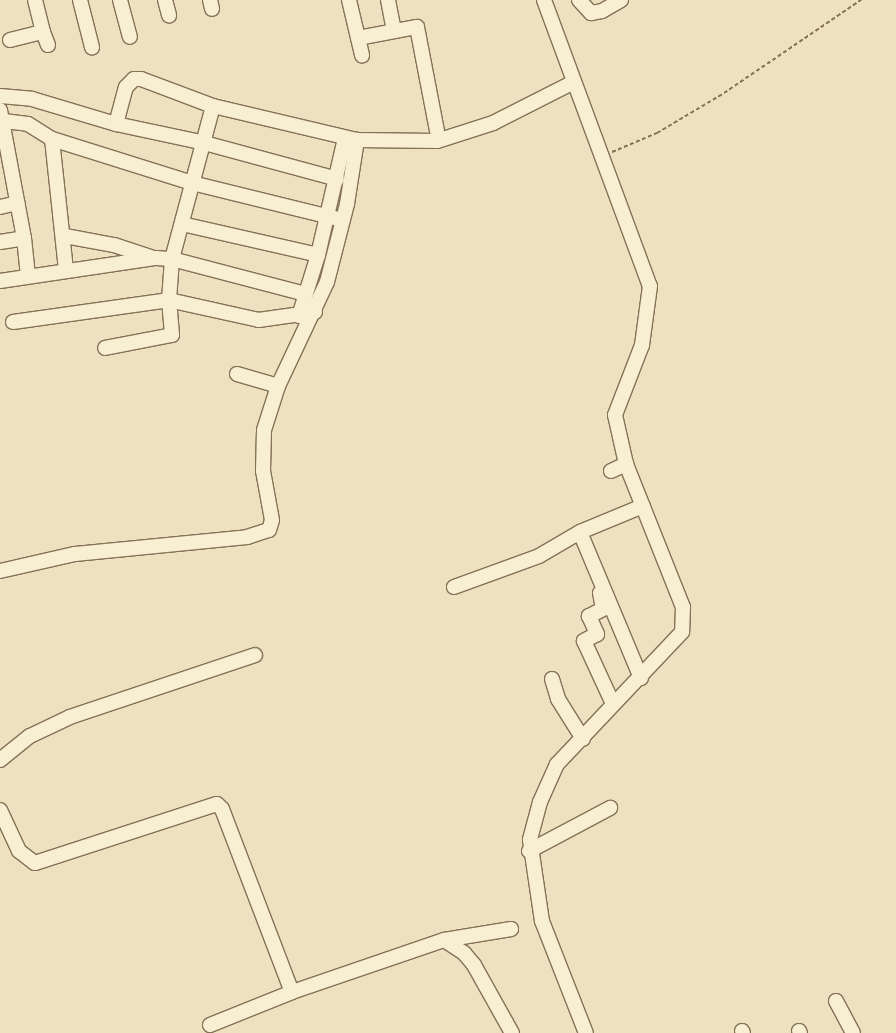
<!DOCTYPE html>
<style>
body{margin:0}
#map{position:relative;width:896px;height:1033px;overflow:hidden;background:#ede1bf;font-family:"Roboto Serif",serif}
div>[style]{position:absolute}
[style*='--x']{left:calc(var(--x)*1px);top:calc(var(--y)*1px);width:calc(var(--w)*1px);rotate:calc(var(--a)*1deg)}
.path>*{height:2px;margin-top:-1px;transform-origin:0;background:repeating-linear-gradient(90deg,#857157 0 4px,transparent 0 6.5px)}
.roads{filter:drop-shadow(1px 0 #857157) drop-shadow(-1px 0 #857157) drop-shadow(0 1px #857157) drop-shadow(0 -1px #857157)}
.minor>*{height:14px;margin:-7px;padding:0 7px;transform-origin:7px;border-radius:7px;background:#f8eed2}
span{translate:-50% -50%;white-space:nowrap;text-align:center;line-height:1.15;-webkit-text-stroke:5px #f5ebce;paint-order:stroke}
</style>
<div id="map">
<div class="path">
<i style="--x:612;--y:152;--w:49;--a:-22.9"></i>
<i style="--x:657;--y:133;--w:78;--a:-30.8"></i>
<i style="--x:724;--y:93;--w:166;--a:-34.2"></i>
</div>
<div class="roads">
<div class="minor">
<i style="--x:80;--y:0;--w:49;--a:75.7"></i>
<i style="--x:120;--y:0;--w:38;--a:75"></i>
<i style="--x:165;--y:0;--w:16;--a:75"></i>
<i style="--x:210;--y:0;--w:9;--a:77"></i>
<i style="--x:349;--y:0;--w:57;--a:76.7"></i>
<i style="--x:388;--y:0;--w:31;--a:79"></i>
<i style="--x:544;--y:0;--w:305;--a:69.7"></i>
<i style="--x:650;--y:286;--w:60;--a:97.7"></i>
<i style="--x:642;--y:345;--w:75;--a:111.1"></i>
<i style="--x:615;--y:415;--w:50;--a:77.3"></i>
<i style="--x:626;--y:464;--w:154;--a:68.3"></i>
<i style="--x:683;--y:607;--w:25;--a:92"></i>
<i style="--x:682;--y:632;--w:182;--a:133.4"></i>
<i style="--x:557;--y:764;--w:42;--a:114.1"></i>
<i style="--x:540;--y:802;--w:39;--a:105"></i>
<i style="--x:530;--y:840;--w:82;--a:81.6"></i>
<i style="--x:542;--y:921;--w:120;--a:68.6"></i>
<i style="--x:579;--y:0;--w:18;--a:47"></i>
<i style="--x:591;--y:13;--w:11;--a:-10"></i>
<i style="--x:602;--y:11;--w:22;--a:-30"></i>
<i style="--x:43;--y:32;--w:14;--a:69"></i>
<i style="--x:358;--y:38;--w:60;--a:-10.6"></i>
<i style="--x:417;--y:27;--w:106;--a:79.1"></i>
<i style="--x:10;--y:40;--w:34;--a:-14"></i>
<i style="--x:43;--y:32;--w:33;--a:-104"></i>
<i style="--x:0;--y:96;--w:32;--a:5"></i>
<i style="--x:32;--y:99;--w:88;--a:16.6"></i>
<i style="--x:116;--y:124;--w:87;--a:12"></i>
<i style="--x:201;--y:142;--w:141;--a:15.2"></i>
<i style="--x:0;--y:110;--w:130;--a:79.4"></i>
<i style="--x:24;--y:238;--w:38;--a:84"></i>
<i style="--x:4;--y:121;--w:24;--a:7"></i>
<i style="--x:28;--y:124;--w:28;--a:32"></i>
<i style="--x:52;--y:139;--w:147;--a:17.4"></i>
<i style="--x:192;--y:183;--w:155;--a:13.8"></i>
<i style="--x:116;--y:124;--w:38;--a:-75"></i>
<i style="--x:126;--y:87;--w:11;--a:-45"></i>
<i style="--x:134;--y:79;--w:7;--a:0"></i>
<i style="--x:141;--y:79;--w:77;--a:20.6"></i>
<i style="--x:52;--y:139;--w:132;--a:83.9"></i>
<i style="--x:0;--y:207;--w:18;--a:-13"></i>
<i style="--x:182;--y:224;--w:139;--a:12.8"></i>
<i style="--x:65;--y:236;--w:50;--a:10.4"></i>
<i style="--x:114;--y:245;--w:39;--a:18"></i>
<i style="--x:0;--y:242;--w:24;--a:-9"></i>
<i style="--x:0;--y:281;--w:158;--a:-8.4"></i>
<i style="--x:156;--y:258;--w:16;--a:4"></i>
<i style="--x:172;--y:259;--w:138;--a:14.7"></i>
<i style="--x:315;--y:312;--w:57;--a:171.9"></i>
<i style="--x:259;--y:320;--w:92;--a:-167.5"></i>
<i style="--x:169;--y:300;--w:41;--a:-85.8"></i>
<i style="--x:172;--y:259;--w:158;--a:-75"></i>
<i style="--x:213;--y:106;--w:148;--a:13.3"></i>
<i style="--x:357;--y:140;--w:80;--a:0.7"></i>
<i style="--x:437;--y:141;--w:59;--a:-17.8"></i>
<i style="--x:493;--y:123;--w:89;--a:-26.9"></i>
<i style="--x:299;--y:316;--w:64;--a:-72.7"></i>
<i style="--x:318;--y:255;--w:120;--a:-77"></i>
<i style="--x:13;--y:322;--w:158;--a:-8"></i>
<i style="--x:169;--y:300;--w:35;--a:85"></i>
<i style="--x:172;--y:335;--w:68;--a:169"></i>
<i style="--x:237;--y:374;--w:43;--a:16.3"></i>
<i style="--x:611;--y:471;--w:17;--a:-25"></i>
<i style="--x:0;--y:571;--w:77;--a:-12.8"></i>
<i style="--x:75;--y:554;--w:173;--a:-5.6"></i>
<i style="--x:247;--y:537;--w:23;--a:-18"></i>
<i style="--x:269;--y:530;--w:10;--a:-73"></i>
<i style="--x:272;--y:520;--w:50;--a:-100.4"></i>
<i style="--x:263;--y:471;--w:41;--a:-88.6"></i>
<i style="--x:264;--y:430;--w:46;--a:-72.3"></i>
<i style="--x:278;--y:386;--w:115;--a:-64.8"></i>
<i style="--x:327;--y:282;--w:81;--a:-75.6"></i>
<i style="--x:347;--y:204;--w:65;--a:-81.1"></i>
<i style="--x:454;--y:587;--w:90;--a:-20"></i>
<i style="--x:539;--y:556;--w:48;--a:-30.3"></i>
<i style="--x:600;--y:593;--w:16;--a:79"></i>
<i style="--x:603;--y:609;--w:16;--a:153"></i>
<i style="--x:589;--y:616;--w:20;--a:66"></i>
<i style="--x:597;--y:634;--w:15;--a:152"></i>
<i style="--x:584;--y:641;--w:69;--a:65.3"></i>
<i style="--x:641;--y:678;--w:158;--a:-112.7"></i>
<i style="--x:580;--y:532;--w:68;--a:-22.4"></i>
<i style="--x:552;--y:679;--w:21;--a:73"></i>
<i style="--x:558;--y:699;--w:47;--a:58"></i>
<i style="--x:0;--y:760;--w:38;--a:-39"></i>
<i style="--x:30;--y:736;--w:44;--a:-25.4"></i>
<i style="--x:70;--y:717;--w:195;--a:-18.5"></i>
<i style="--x:0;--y:810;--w:45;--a:65.1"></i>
<i style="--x:19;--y:851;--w:20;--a:37"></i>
<i style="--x:35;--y:863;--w:191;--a:-18"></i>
<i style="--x:217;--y:804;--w:7;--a:45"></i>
<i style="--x:222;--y:809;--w:196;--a:69.1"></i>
<i style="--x:529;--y:851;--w:92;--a:-28"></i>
<i style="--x:444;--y:940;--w:24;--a:33"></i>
<i style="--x:464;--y:953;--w:16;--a:50"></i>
<i style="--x:474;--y:965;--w:78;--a:60.8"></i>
<i style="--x:836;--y:1001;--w:36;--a:62"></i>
<i style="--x:210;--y:1025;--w:88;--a:-21.9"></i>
<i style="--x:292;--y:992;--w:161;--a:-18.9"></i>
<i style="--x:444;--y:940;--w:68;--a:-9.3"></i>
<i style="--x:742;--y:1031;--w:2;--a:63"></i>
<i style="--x:799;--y:1031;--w:2;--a:63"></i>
</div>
</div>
</div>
